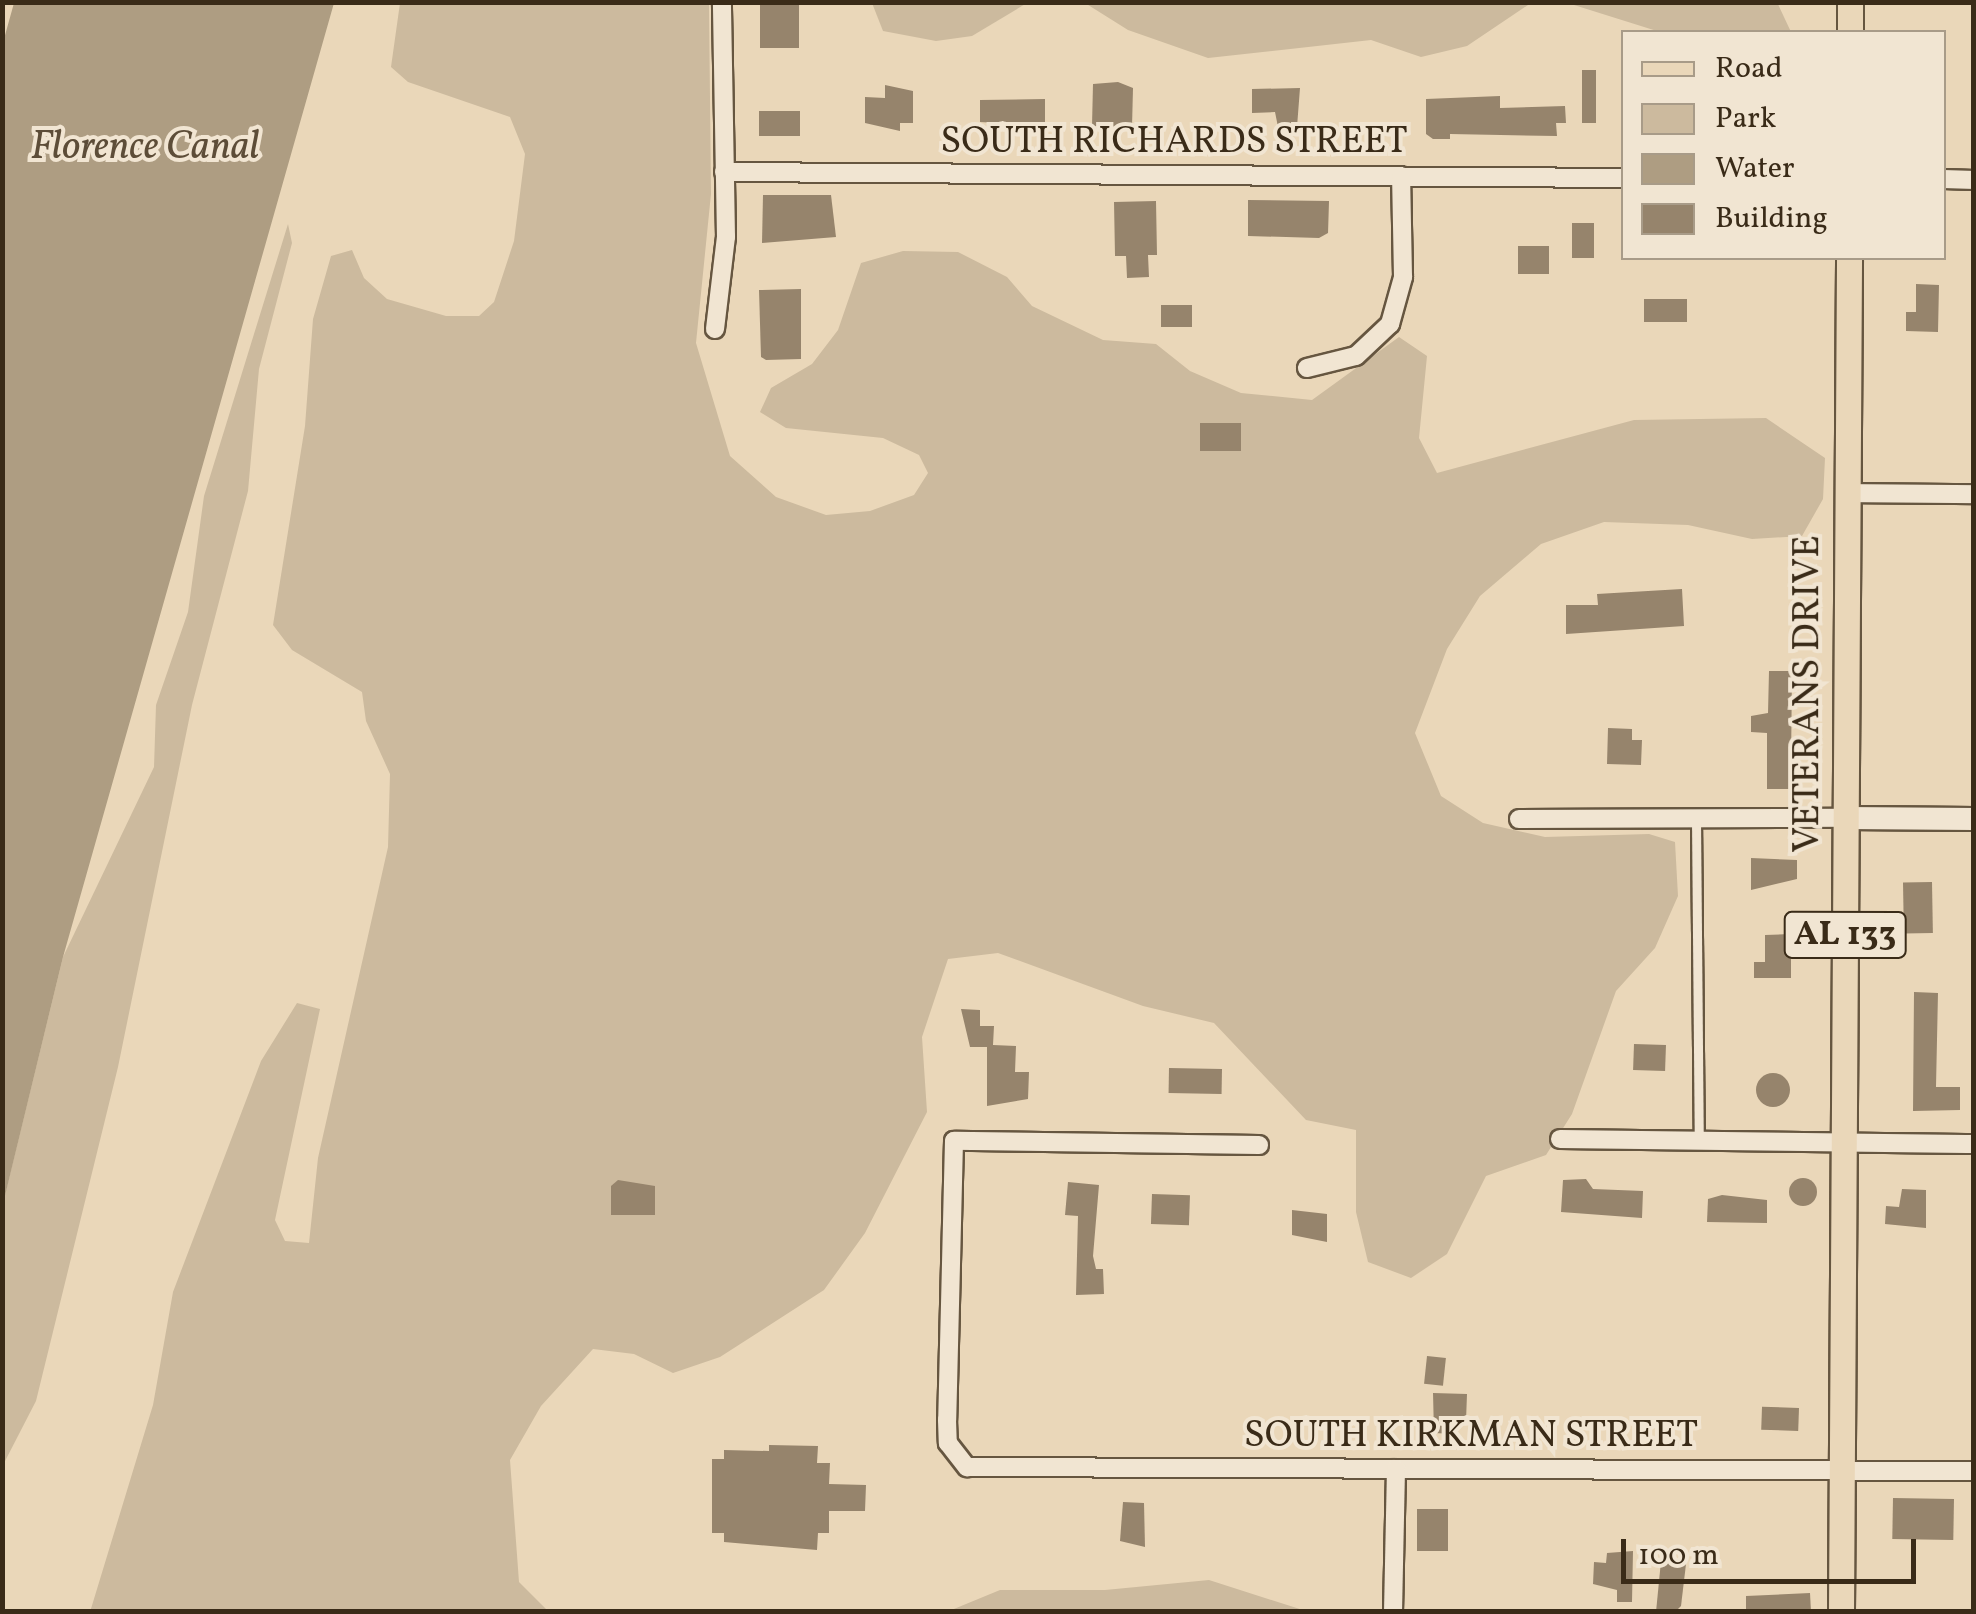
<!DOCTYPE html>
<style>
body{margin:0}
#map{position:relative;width:1976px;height:1614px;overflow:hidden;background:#ead7b9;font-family:Vollkorn,serif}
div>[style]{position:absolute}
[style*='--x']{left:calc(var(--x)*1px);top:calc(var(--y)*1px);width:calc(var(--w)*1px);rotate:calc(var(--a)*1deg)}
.green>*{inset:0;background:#ccba9e}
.water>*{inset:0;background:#ae9d82}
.building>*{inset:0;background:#96846c;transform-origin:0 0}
.round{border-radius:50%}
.roads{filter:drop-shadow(2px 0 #665640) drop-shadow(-2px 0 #665640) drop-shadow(0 2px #665640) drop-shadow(0 -2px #665640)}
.lane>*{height:9px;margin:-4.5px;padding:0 4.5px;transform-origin:4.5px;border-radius:4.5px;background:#f1e5d2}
.street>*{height:18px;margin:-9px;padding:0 9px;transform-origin:9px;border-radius:9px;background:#f1e5d2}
.secondary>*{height:22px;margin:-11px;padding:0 11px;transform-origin:11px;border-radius:11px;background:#f1e5d2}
.primary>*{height:25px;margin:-12.5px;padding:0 12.5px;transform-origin:12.5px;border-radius:12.5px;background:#ead7b9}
span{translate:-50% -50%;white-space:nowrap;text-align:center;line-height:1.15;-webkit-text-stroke:8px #f1e5d2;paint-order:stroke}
.shield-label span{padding:2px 8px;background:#f1e5d2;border:2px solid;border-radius:8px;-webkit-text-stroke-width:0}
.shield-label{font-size:35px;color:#3a2b18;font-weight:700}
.street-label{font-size:38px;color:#3a2b18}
.water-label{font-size:40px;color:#5d4d38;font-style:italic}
.frame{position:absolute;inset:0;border:5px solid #3a2b18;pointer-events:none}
.legend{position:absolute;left:1621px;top:30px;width:325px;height:230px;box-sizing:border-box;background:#f1e5d2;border:2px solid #a89b88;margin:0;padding:12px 18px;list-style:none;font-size:30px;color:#3a2b18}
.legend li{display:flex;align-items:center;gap:20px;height:50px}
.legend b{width:50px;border:2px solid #a89b88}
.scale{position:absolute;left:1621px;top:1539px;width:295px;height:45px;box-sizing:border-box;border:5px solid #3a2b18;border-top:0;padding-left:12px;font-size:30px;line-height:35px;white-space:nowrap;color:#3a2b18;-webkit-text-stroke:8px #f1e5d2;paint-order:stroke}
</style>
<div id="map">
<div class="green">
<i style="clip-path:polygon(1777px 2px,1791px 32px,1660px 32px,1574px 5px,1528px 5px,1467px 46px,1421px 57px,1371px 40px,1208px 58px,1128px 30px,1085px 3px)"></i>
<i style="clip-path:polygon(400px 3px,709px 3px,711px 194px,696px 343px,730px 456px,776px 497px,826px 515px,870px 511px,914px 495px,928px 473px,919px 455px,883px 438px,786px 428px,760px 412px,771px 388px,812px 364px,838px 330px,861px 263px,903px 251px,958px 252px,1007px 277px,1032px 306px,1103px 340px,1156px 344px,1190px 371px,1241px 393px,1312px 400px,1399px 337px,1427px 356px,1419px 438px,1437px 473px,1634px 420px,1766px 418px,1825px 458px,1823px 499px,1802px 536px,1752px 539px,1688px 525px,1604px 522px,1541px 544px,1480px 596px,1447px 649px,1415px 733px,1441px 796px,1483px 823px,1545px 837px,1649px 834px,1675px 842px,1678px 896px,1655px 948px,1616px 991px,1572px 1114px,1546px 1155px,1486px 1176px,1447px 1254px,1411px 1278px,1368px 1262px,1356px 1212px,1356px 1130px,1306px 1120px,1214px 1023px,1143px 1006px,998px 953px,948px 959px,922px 1037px,927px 1112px,865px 1233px,824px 1290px,720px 1357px,673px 1373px,634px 1354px,593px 1349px,541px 1406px,510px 1460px,519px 1582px,548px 1611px,90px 1612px,153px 1405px,173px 1292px,261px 1061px,297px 1003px,320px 1009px,275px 1220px,285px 1241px,309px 1243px,318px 1158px,388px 847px,390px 774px,366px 721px,362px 692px,292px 650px,273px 625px,305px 426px,313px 319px,331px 256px,352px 250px,364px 278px,387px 299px,446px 316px,479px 316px,494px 302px,514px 241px,525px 154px,510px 117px,408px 82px,391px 67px)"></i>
<i style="clip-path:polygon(872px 3px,1027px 3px,972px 36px,936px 41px,883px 31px)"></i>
<i style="clip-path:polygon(288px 224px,292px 243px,259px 369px,248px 491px,192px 705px,118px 1067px,36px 1401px,3px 1465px,3px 1203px,63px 957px,154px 767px,156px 705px,188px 612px,204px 496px)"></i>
<i style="clip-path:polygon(1209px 1580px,1306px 1611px,949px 1611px,1000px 1590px,1105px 1590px)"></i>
</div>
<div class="water">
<i style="clip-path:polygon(14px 3px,334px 3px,63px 957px,3px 1204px,2px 46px)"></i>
</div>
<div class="building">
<i style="left:760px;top:2px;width:39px;height:46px"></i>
<i style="left:1582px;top:70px;width:14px;height:53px"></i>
<i style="clip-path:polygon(1118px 82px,1133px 88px,1132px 127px,1092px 126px,1093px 84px)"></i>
<i style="clip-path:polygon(885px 85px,913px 91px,913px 123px,900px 123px,900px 131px,865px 123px,865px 97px,885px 98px)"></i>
<i style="clip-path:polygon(1300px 88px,1297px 127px,1278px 127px,1275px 112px,1252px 113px,1252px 89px)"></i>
<i style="clip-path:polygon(1500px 96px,1500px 108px,1565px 106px,1566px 123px,1556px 123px,1557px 136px,1450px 134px,1450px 139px,1433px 139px,1426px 134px,1426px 99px)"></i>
<i style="clip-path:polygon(1045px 99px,1045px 124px,1013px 129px,1013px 124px,980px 122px,980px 100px)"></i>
<i style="left:759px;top:111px;width:41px;height:25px"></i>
<i style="clip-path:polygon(763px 195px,831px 195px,836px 237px,762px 243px)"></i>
<i style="clip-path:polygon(1248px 200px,1329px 201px,1328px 233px,1319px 238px,1248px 236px)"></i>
<i style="clip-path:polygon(1156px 201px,1157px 255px,1148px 255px,1149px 277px,1127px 278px,1126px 256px,1115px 256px,1114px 202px)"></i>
<i style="left:1572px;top:223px;width:22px;height:35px"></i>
<i style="left:1518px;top:246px;width:31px;height:28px"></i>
<i style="clip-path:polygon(1916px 284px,1939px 285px,1938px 332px,1906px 331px,1906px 312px,1916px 312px)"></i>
<i style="clip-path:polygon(801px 289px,801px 359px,766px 360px,761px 357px,759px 290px)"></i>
<i style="left:1644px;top:299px;width:43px;height:23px"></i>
<i style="left:1161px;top:305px;width:31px;height:22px"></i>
<i style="left:1200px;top:423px;width:41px;height:28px"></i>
<i style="clip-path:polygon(1682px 589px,1684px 626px,1566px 634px,1566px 605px,1598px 605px,1597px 594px)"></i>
<i style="clip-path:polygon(1769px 671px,1792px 671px,1791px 766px,1797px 768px,1797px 787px,1792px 789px,1767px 789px,1767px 733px,1751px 732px,1751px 716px,1768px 713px)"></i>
<i style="clip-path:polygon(1608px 728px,1632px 729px,1632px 740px,1642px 740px,1641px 765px,1607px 764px)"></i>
<i style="clip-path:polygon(1751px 858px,1797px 860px,1797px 879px,1751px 890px)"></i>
<i style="left:1932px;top:882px;width:51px;height:29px;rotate:89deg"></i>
<i style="clip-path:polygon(1791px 934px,1791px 978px,1754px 978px,1754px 962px,1765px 962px,1765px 935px)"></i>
<i style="clip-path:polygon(1914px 992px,1938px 993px,1936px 1087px,1960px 1087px,1960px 1110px,1913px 1111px)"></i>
<i style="clip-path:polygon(961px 1009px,980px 1010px,980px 1026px,994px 1026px,993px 1045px,1016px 1046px,1015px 1072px,1029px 1072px,1028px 1099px,987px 1106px,987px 1047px,970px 1047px)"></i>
<i style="left:1634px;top:1044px;width:32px;height:26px;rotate:2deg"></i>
<i style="left:1169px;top:1068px;width:53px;height:25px;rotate:1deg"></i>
<i class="round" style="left:1756px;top:1073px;width:34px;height:34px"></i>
<i class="round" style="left:1789px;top:1178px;width:28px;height:28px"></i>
<i style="clip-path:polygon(1586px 1179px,1593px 1189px,1643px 1191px,1642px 1218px,1561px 1212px,1563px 1180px)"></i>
<i style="clip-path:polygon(618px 1180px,655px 1186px,655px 1215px,611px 1215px,611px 1186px)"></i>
<i style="clip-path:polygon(1068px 1182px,1099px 1185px,1093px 1256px,1096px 1269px,1103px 1269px,1104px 1294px,1076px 1295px,1078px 1216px,1065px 1215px)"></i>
<i style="clip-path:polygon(1902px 1189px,1926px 1190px,1926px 1228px,1885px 1224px,1886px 1206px,1899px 1207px)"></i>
<i style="left:1152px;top:1194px;width:38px;height:30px;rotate:2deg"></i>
<i style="clip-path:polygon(1722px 1195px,1767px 1200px,1767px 1223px,1707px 1222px,1708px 1199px)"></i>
<i style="clip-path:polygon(1292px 1210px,1327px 1214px,1327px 1242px,1292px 1235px)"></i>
<i style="left:1427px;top:1356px;width:19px;height:28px;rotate:6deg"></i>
<i style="clip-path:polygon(1433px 1393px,1467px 1394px,1466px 1421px,1456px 1421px,1454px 1434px,1434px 1433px)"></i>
<i style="left:1799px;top:1408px;width:23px;height:37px;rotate:92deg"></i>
<i style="clip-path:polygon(769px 1445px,818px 1446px,817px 1463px,830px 1463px,829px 1484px,866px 1485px,865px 1511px,829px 1511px,829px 1533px,818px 1533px,817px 1550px,724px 1542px,724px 1533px,712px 1533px,712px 1459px,724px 1459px,724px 1450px,769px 1451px)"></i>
<i style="left:1893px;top:1498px;width:61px;height:41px;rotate:1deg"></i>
<i style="clip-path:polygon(1123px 1502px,1144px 1503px,1145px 1547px,1120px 1541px)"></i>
<i style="left:1417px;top:1509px;width:31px;height:42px"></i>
<i style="clip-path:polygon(1633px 1551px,1632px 1602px,1617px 1602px,1617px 1590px,1593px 1584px,1594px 1562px,1606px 1563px,1607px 1553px)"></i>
<i style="clip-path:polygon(1661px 1561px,1686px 1564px,1681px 1606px,1675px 1612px,1656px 1612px)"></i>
<i style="clip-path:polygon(1810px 1593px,1811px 1612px,1746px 1612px,1746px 1596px)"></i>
</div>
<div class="roads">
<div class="lane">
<i style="--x:1696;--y:819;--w:322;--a:89.5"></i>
</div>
<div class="street">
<i style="--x:724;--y:172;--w:900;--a:0.38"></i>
<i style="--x:1944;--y:179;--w:30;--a:2"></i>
<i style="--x:715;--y:329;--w:93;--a:-83.2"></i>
<i style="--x:726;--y:237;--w:235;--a:-91"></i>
<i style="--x:1307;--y:368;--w:50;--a:-13.8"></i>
<i style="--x:1356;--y:356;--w:47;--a:-43.3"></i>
<i style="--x:1390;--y:324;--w:49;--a:-74.5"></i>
<i style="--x:1403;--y:277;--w:101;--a:-91.1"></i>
<i style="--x:1848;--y:493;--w:126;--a:0.5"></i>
<i style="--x:1519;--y:819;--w:327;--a:-0.2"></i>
<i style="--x:1560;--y:1139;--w:414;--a:0.7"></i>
<i style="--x:1259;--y:1145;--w:305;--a:-179.2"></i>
<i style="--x:954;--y:1141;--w:279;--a:91.4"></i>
<i style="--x:947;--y:1420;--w:23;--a:88"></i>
<i style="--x:948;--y:1443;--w:31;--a:52"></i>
<i style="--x:967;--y:1467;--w:1007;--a:0.23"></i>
<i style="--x:1393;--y:1612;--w:143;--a:-88.8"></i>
</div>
<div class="secondary">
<i style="--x:1846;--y:818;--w:128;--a:0.4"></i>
</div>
<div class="primary">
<i style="--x:1850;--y:32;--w:30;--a:-90"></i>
<i style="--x:1841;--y:1612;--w:1354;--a:-89.66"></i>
</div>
</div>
<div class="shield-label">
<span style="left:1845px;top:935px">AL 133</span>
</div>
<div class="street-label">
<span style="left:1174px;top:143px">SOUTH RICHARDS STREET</span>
<span style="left:1809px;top:694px;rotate:-90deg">VETERANS DRIVE</span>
<span style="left:1471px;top:1437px">SOUTH KIRKMAN STREET</span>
</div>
<div class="water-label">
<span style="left:145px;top:148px">Florence Canal</span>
</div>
<div class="frame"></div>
<ul class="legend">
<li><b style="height:12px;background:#ead7b9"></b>Road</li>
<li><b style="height:28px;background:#ccba9e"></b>Park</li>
<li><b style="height:28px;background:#ae9d82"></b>Water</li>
<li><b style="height:28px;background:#96846c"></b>Building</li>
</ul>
<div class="scale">100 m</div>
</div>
